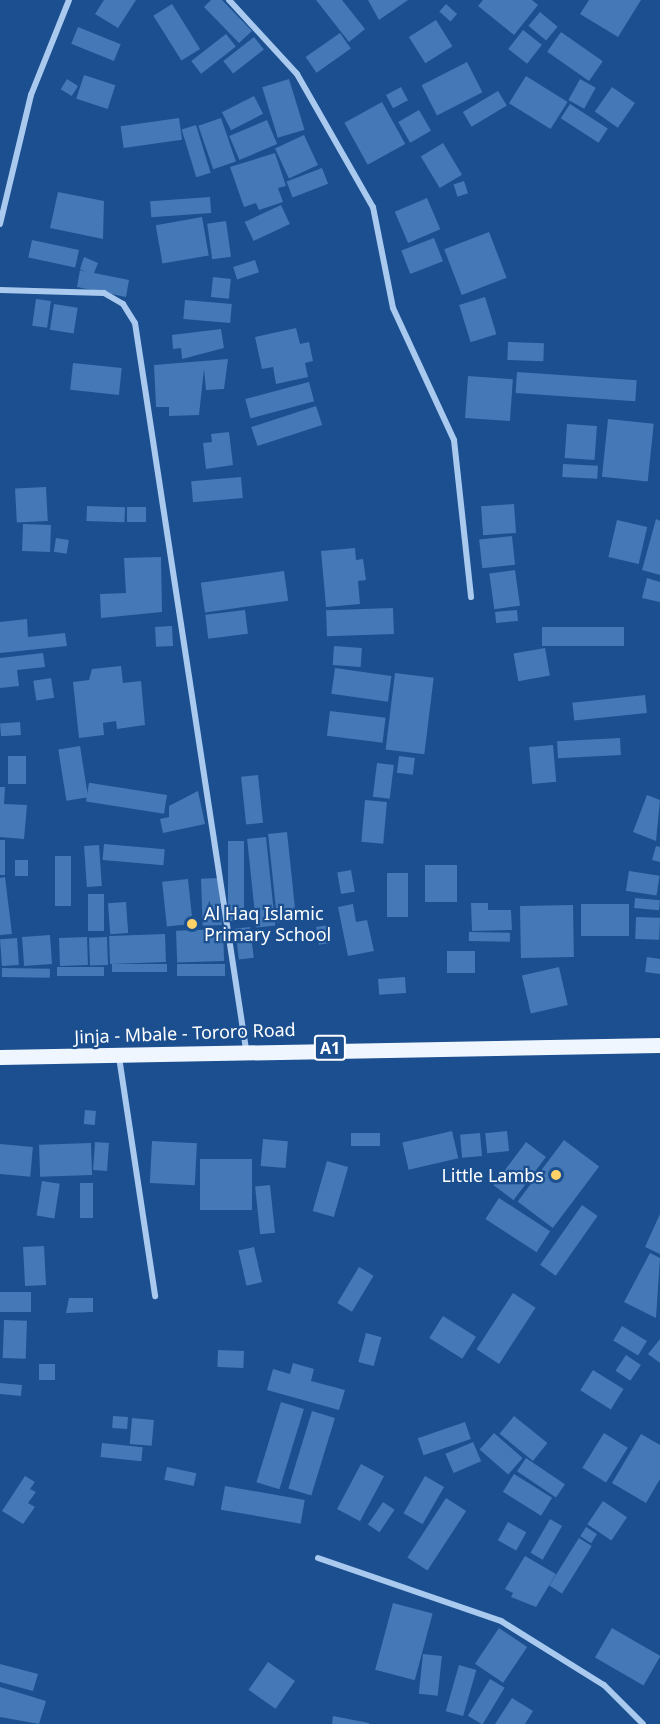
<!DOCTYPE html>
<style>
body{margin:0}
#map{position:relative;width:660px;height:1724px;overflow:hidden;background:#1b4f8f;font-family:"Noto Sans",sans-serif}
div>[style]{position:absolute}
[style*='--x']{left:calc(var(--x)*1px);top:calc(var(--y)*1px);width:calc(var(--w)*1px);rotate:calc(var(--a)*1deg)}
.building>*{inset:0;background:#4478b7;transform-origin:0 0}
.street>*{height:6px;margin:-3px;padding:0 3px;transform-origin:3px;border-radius:3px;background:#a9c9ee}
.primary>*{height:15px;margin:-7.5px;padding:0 7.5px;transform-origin:7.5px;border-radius:7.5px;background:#f0f6ff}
.dots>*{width:16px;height:16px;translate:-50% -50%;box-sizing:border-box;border:3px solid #1b4f8f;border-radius:50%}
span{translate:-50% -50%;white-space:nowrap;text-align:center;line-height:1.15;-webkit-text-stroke:4.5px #1b4f8f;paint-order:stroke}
.shield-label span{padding:2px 4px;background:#1b4f8f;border:2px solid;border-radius:4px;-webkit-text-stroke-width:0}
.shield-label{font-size:16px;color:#fff;font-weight:700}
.poi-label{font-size:18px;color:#fff}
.left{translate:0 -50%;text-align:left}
.right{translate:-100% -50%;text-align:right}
.street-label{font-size:18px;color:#fff}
</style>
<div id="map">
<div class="building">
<i style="clip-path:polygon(104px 0,136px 0,118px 28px,95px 14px)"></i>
<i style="clip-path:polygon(211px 0,222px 0,252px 31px,239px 43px,204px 7px)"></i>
<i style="clip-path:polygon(316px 0,342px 0,365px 29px,349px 42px)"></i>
<i style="clip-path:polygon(368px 0,408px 0,379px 20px)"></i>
<i style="clip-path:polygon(483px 0,532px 0,538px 5px,514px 35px,478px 6px)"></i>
<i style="clip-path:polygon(589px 0,641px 0,618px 37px,580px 14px)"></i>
<i style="left:172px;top:4px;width:53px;height:22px;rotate:58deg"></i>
<i style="left:446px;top:4px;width:15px;height:10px;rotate:42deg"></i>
<i style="left:540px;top:12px;width:23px;height:18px;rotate:40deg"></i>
<i style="left:436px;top:20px;width:31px;height:32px;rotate:58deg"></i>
<i style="left:78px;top:27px;width:46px;height:18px;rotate:22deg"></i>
<i style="left:523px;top:30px;width:24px;height:24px;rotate:38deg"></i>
<i style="left:561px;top:32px;width:51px;height:24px;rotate:35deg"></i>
<i style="left:340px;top:33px;width:19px;height:42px;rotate:55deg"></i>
<i style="left:226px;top:34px;width:16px;height:44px;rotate:52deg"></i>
<i style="left:254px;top:37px;width:16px;height:39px;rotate:52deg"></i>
<i style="left:467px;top:62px;width:34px;height:51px;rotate:63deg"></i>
<i style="left:84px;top:75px;width:33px;height:25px;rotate:18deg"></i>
<i style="left:526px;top:76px;width:49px;height:32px;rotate:32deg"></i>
<i style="left:67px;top:79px;width:13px;height:12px;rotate:32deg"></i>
<i style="left:289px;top:79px;width:53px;height:28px;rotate:73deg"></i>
<i style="left:580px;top:79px;width:18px;height:24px;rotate:29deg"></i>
<i style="left:401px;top:87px;width:15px;height:17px;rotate:62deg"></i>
<i style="left:612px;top:87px;width:28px;height:30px;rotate:35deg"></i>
<i style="left:498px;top:91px;width:17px;height:41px;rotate:59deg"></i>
<i style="left:254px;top:96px;width:20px;height:36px;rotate:63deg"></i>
<i style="left:382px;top:102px;width:48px;height:43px;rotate:61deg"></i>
<i style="left:570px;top:104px;width:45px;height:17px;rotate:33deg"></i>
<i style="left:419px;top:110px;width:24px;height:24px;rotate:60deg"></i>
<i style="left:179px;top:118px;width:22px;height:59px;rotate:82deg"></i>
<i style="left:221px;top:118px;width:46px;height:24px;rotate:71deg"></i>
<i style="left:267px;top:120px;width:26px;height:41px;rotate:67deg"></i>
<i style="left:196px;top:125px;width:50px;height:15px;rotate:73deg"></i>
<i style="left:304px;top:135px;width:33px;height:32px;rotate:65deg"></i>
<i style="left:443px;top:143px;width:37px;height:26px;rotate:59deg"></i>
<i style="clip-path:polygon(275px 153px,286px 186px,278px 188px,283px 202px,259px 210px,256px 203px,244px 207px,230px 167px)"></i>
<i style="left:322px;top:168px;width:17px;height:38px;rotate:69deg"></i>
<i style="left:464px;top:181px;width:13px;height:11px;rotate:72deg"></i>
<i style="clip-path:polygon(58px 192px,104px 201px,103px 239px,50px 228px)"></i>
<i style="left:210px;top:197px;width:16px;height:60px;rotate:86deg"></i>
<i style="left:427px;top:198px;width:34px;height:35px;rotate:67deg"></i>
<i style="left:281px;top:205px;width:21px;height:40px;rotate:65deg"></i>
<i style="left:202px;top:217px;width:39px;height:47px;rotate:80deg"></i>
<i style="left:226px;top:221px;width:36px;height:19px;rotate:82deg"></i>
<i style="left:489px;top:232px;width:49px;height:48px;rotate:69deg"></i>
<i style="left:434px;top:238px;width:25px;height:35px;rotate:69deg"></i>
<i style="left:32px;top:240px;width:48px;height:18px;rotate:12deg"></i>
<i style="clip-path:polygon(84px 257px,98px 263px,94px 273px,129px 280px,126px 297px,77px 287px,80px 270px,86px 272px,80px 269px)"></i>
<i style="left:255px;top:260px;width:13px;height:23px;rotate:72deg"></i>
<i style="left:213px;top:277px;width:18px;height:20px;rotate:6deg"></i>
<i style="left:485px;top:297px;width:39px;height:27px;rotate:73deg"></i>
<i style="left:36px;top:299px;width:15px;height:27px;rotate:8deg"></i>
<i style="left:185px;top:300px;width:47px;height:19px;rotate:5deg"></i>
<i style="left:54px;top:304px;width:24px;height:26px;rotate:9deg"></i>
<i style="clip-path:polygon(296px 328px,300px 344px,309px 342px,313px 361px,305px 363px,308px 377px,276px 384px,273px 367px,262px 369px,255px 337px)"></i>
<i style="clip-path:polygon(221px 329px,224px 348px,182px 359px,181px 348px,173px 349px,172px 335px)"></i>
<i style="left:508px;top:342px;width:36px;height:18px;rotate:2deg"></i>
<i style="clip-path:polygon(228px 359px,224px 389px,206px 390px,204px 369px,199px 415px,169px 416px,169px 407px,156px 407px,154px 365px)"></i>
<i style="left:73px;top:363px;width:49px;height:27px;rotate:6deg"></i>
<i style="left:517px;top:372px;width:120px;height:21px;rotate:4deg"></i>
<i style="left:468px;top:376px;width:45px;height:42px;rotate:4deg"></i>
<i style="left:309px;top:382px;width:20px;height:66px;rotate:75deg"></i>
<i style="left:316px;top:406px;width:20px;height:68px;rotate:72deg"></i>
<i style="left:608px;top:419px;width:46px;height:58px;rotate:6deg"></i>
<i style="left:567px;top:424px;width:30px;height:34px;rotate:4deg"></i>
<i style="clip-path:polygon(229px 432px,233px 465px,206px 469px,203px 443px,212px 442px,211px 434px)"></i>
<i style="left:563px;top:464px;width:35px;height:13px;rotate:3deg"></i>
<i style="left:241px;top:477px;width:21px;height:50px;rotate:85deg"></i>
<i style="left:46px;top:487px;width:34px;height:31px;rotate:87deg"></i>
<i style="left:514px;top:504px;width:29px;height:33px;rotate:86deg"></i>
<i style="left:87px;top:506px;width:38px;height:15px;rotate:2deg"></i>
<i style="left:146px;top:507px;width:15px;height:19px;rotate:90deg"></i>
<i style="clip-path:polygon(656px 519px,660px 521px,660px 575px,642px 570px)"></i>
<i style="left:617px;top:520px;width:31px;height:38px;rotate:13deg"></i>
<i style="left:23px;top:524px;width:28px;height:27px;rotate:2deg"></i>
<i style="left:512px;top:536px;width:29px;height:33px;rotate:84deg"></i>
<i style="left:56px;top:538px;width:13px;height:14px;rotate:9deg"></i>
<i style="clip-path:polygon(355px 548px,356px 560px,363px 559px,366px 580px,358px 581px,360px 604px,326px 607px,321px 551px)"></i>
<i style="clip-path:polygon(161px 557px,162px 612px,101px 618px,100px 594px,126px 593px,124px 558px)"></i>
<i style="left:515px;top:570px;width:36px;height:26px;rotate:82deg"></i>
<i style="left:284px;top:571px;width:30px;height:84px;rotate:82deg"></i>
<i style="clip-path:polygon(647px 578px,660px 582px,660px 602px,642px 598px)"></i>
<i style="left:393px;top:608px;width:26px;height:67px;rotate:88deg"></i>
<i style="left:245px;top:610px;width:24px;height:40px;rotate:83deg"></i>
<i style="left:517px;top:610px;width:11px;height:22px;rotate:85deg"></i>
<i style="clip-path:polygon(27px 619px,28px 637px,65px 633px,67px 646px,0 653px,0 622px)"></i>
<i style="left:172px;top:626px;width:20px;height:17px;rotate:87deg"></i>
<i style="left:542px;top:627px;width:82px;height:19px"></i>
<i style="left:334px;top:646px;width:28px;height:19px;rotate:4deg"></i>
<i style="left:545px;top:648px;width:28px;height:32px;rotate:80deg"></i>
<i style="clip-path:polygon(43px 653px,45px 667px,17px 670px,19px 686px,0 688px,0 658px)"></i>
<i style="clip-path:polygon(121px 666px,123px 683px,141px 681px,145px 725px,117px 729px,116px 721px,103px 723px,104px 735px,79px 738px,73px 682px,89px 680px,92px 669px)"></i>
<i style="left:335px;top:668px;width:57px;height:26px;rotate:8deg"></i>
<i style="left:395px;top:673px;width:39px;height:77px;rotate:7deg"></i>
<i style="left:51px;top:678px;width:20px;height:18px;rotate:81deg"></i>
<i style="left:645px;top:695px;width:18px;height:73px;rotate:84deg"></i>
<i style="left:330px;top:711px;width:56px;height:25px;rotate:7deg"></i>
<i style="left:20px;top:722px;width:13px;height:20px;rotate:86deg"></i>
<i style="left:620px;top:738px;width:17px;height:63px;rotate:87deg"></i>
<i style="left:553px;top:745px;width:37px;height:24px;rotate:85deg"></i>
<i style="left:80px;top:746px;width:52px;height:22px;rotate:81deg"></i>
<i style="left:8px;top:756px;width:18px;height:28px"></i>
<i style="left:399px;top:756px;width:16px;height:17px;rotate:7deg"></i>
<i style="left:377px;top:763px;width:17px;height:34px;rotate:7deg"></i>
<i style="left:258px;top:775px;width:48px;height:17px;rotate:84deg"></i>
<i style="clip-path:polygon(0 787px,5px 787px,4px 804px,27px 805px,24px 839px,0 837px)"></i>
<i style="clip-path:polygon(198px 791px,205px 824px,163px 833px,160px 819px,169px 817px,169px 806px)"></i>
<i style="left:167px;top:795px;width:19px;height:79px;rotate:99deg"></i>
<i style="clip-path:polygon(647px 795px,660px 800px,656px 841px,633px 832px)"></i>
<i style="left:365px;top:800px;width:22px;height:42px;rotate:5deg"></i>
<i style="left:287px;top:832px;width:89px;height:19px;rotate:84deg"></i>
<i style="left:266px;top:837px;width:89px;height:19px;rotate:84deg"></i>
<i style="left:0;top:840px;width:5px;height:35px"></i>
<i style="left:228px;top:841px;width:16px;height:80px"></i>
<i style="left:104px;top:844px;width:61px;height:16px;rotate:5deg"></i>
<i style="left:99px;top:845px;width:41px;height:15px;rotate:86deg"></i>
<i style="clip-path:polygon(656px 846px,660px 847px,660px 862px,652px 860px)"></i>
<i style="left:55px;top:856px;width:16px;height:50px"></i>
<i style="left:15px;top:860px;width:13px;height:16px"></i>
<i style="left:425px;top:865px;width:32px;height:37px"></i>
<i style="left:351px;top:870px;width:22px;height:14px;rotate:80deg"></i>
<i style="left:629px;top:871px;width:31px;height:20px;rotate:9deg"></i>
<i style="left:387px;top:873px;width:21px;height:44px"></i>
<i style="clip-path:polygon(5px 877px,12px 934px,0 935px,0 878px)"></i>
<i style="left:220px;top:878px;width:47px;height:19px;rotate:88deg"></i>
<i style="left:188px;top:879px;width:45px;height:26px;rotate:84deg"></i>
<i style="left:88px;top:894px;width:16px;height:37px"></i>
<i style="left:635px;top:898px;width:25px;height:10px;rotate:5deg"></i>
<i style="left:126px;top:902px;width:31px;height:18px;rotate:86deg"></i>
<i style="clip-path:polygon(471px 903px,488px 903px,488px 910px,511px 910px,512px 930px,472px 931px)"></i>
<i style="clip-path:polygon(353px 904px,356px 922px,367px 920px,374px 951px,348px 956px,338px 907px)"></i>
<i style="left:581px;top:904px;width:48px;height:32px"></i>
<i style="left:573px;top:905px;width:52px;height:53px;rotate:89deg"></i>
<i style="left:636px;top:917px;width:24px;height:22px;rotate:2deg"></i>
<i style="left:329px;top:925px;width:18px;height:13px;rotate:81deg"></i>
<i style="left:250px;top:927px;width:31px;height:15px;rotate:83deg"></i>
<i style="left:223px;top:929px;width:32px;height:47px;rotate:88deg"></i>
<i style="left:469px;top:932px;width:41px;height:9px;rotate:1deg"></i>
<i style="left:165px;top:934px;width:28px;height:56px;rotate:88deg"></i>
<i style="left:50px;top:935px;width:29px;height:28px;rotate:86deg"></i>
<i style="left:87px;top:937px;width:28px;height:28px;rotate:88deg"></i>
<i style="left:107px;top:937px;width:28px;height:18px;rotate:88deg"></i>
<i style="left:17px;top:938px;width:27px;height:17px;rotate:86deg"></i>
<i style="left:447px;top:951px;width:28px;height:22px"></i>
<i style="clip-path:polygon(647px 957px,660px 959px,660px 974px,645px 972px)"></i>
<i style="left:167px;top:964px;width:8px;height:55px;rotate:90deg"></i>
<i style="left:177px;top:964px;width:48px;height:12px"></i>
<i style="left:104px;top:967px;width:9px;height:47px;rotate:90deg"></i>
<i style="left:559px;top:967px;width:39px;height:38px;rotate:77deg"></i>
<i style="left:2px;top:968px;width:48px;height:9px;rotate:1deg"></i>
<i style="left:405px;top:977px;width:16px;height:27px;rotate:86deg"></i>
<i style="left:85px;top:1110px;width:11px;height:14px;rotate:5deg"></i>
<i style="left:452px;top:1131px;width:28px;height:51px;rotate:77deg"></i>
<i style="left:507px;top:1131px;width:20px;height:22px;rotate:84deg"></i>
<i style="left:380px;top:1133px;width:13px;height:29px;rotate:90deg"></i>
<i style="left:480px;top:1133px;width:23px;height:20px;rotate:85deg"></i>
<i style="left:263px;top:1139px;width:25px;height:27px;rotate:5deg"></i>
<i style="left:564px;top:1140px;width:44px;height:77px;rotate:37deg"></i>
<i style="left:152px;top:1141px;width:45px;height:42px;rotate:3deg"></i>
<i style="left:95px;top:1142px;width:14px;height:28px;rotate:4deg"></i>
<i style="left:526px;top:1142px;width:25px;height:54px;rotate:37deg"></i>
<i style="left:91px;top:1143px;width:32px;height:52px;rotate:88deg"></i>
<i style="left:0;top:1144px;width:33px;height:30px;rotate:5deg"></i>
<i style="left:200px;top:1159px;width:52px;height:51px"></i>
<i style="left:327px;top:1161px;width:22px;height:52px;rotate:16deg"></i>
<i style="left:42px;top:1181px;width:18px;height:35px;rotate:9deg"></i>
<i style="left:80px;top:1183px;width:13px;height:35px"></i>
<i style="left:270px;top:1185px;width:48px;height:15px;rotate:84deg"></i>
<i style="left:499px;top:1198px;width:61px;height:25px;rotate:33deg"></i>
<i style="left:582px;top:1205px;width:19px;height:73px;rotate:35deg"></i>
<i style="clip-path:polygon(660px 1214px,660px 1254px,645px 1247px)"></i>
<i style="left:44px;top:1246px;width:39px;height:21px;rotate:87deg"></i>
<i style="left:254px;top:1247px;width:36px;height:16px;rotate:77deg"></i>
<i style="clip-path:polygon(650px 1253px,660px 1258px,656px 1318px,624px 1302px)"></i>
<i style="left:359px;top:1267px;width:17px;height:42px;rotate:31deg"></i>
<i style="left:0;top:1292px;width:31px;height:20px"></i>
<i style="left:513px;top:1293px;width:27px;height:67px;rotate:33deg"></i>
<i style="clip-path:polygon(69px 1298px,93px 1298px,93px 1312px,66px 1313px)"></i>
<i style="left:443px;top:1316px;width:39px;height:26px;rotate:32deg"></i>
<i style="left:4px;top:1320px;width:23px;height:38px;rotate:2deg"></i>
<i style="left:622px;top:1326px;width:29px;height:17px;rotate:31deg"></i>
<i style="left:366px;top:1333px;width:16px;height:30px;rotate:15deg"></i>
<i style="clip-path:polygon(660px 1339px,660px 1363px,648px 1354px)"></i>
<i style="left:218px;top:1350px;width:26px;height:17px;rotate:2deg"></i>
<i style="left:626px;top:1355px;width:18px;height:19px;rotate:34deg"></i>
<i style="clip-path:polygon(293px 1363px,314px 1369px,311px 1381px,345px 1390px,339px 1410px,267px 1390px,273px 1369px,290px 1374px)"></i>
<i style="left:39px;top:1364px;width:16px;height:16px"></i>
<i style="left:593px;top:1370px;width:36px;height:24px;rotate:32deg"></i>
<i style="left:0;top:1383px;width:22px;height:11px;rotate:5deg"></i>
<i style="left:281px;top:1402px;width:24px;height:84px;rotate:17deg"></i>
<i style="left:312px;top:1411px;width:24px;height:81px;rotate:17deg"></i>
<i style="left:113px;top:1416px;width:15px;height:12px;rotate:4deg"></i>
<i style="left:514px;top:1416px;width:43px;height:23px;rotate:39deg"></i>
<i style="left:132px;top:1418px;width:22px;height:26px;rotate:5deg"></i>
<i style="left:465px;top:1422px;width:18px;height:50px;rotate:71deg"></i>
<i style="left:494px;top:1433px;width:38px;height:22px;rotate:41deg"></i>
<i style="left:604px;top:1433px;width:28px;height:41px;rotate:32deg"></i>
<i style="clip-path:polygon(641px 1434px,660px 1445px,660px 1479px,646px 1503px,612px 1483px)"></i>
<i style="left:473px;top:1442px;width:21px;height:30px;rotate:67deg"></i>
<i style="left:102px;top:1443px;width:41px;height:14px;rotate:6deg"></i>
<i style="left:526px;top:1458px;width:47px;height:16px;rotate:34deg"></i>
<i style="left:361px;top:1464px;width:26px;height:51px;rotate:28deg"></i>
<i style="left:167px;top:1467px;width:30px;height:13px;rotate:12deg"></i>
<i style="left:514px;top:1474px;width:45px;height:21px;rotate:32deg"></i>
<i style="clip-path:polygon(25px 1476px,35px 1482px,30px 1489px,36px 1492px,28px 1503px,35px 1507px,23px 1524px,2px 1511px)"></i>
<i style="left:425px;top:1476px;width:22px;height:43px;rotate:30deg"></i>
<i style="left:225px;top:1486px;width:81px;height:24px;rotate:10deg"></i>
<i style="left:446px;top:1498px;width:24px;height:71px;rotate:33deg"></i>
<i style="left:603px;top:1501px;width:29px;height:28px;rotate:34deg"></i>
<i style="left:383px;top:1502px;width:14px;height:27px;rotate:34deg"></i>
<i style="left:550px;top:1519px;width:14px;height:39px;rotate:30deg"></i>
<i style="left:508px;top:1522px;width:21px;height:21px;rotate:29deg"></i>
<i style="left:586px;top:1527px;width:13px;height:11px;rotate:32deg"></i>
<i style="left:579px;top:1538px;width:15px;height:56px;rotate:32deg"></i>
<i style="clip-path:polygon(525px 1556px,556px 1574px,536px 1607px,511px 1597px,513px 1593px,505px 1589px)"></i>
<i style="left:393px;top:1603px;width:41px;height:69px;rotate:15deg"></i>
<i style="left:499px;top:1628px;width:34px;height:43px;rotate:34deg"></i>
<i style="left:612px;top:1628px;width:56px;height:34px;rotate:30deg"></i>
<i style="left:423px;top:1654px;width:19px;height:40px;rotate:6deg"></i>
<i style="left:268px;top:1662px;width:33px;height:34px;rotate:35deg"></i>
<i style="clip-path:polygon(0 1664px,38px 1674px,33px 1691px,0 1682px)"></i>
<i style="left:459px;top:1665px;width:18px;height:48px;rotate:16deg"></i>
<i style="left:490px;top:1679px;width:17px;height:43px;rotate:31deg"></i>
<i style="clip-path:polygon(0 1687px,46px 1701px,39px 1724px,0 1717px)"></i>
<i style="clip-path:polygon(512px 1698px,533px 1711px,525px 1724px,495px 1724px)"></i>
<i style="clip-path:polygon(333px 1716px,369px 1723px,369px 1724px,332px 1724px)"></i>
</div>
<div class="street">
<i style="--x:229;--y:0;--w:100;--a:47.4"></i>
<i style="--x:297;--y:74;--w:153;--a:60.3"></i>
<i style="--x:373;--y:207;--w:103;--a:78.8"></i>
<i style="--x:393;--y:308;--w:145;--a:65.2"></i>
<i style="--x:454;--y:440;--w:158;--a:83.8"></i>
<i style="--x:0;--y:224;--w:133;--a:-76.5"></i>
<i style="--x:31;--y:95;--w:102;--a:-68.2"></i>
<i style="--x:0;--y:290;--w:104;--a:1.7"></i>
<i style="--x:104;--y:293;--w:22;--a:30"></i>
<i style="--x:123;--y:304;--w:22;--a:58"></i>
<i style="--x:135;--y:323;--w:734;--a:81.31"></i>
<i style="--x:119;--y:1057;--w:242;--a:81.4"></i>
<i style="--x:318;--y:1558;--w:194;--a:19"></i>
<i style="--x:501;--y:1621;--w:121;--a:31.9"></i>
<i style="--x:604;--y:1685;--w:55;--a:45"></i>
</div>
<div class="primary">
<i style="--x:0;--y:1057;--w:660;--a:-1.04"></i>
</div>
<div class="dots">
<i style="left:192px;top:924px;background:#ffd166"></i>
<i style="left:556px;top:1175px;background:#ffd166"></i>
</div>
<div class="shield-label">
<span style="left:330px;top:1048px">A1</span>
</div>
<div class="poi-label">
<span class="left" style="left:204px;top:924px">Al Haq Islamic<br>Primary School</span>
<span class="right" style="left:544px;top:1175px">Little Lambs</span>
</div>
<div class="street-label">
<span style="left:185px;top:1033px;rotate:-2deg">Jinja - Mbale - Tororo Road</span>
</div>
</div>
